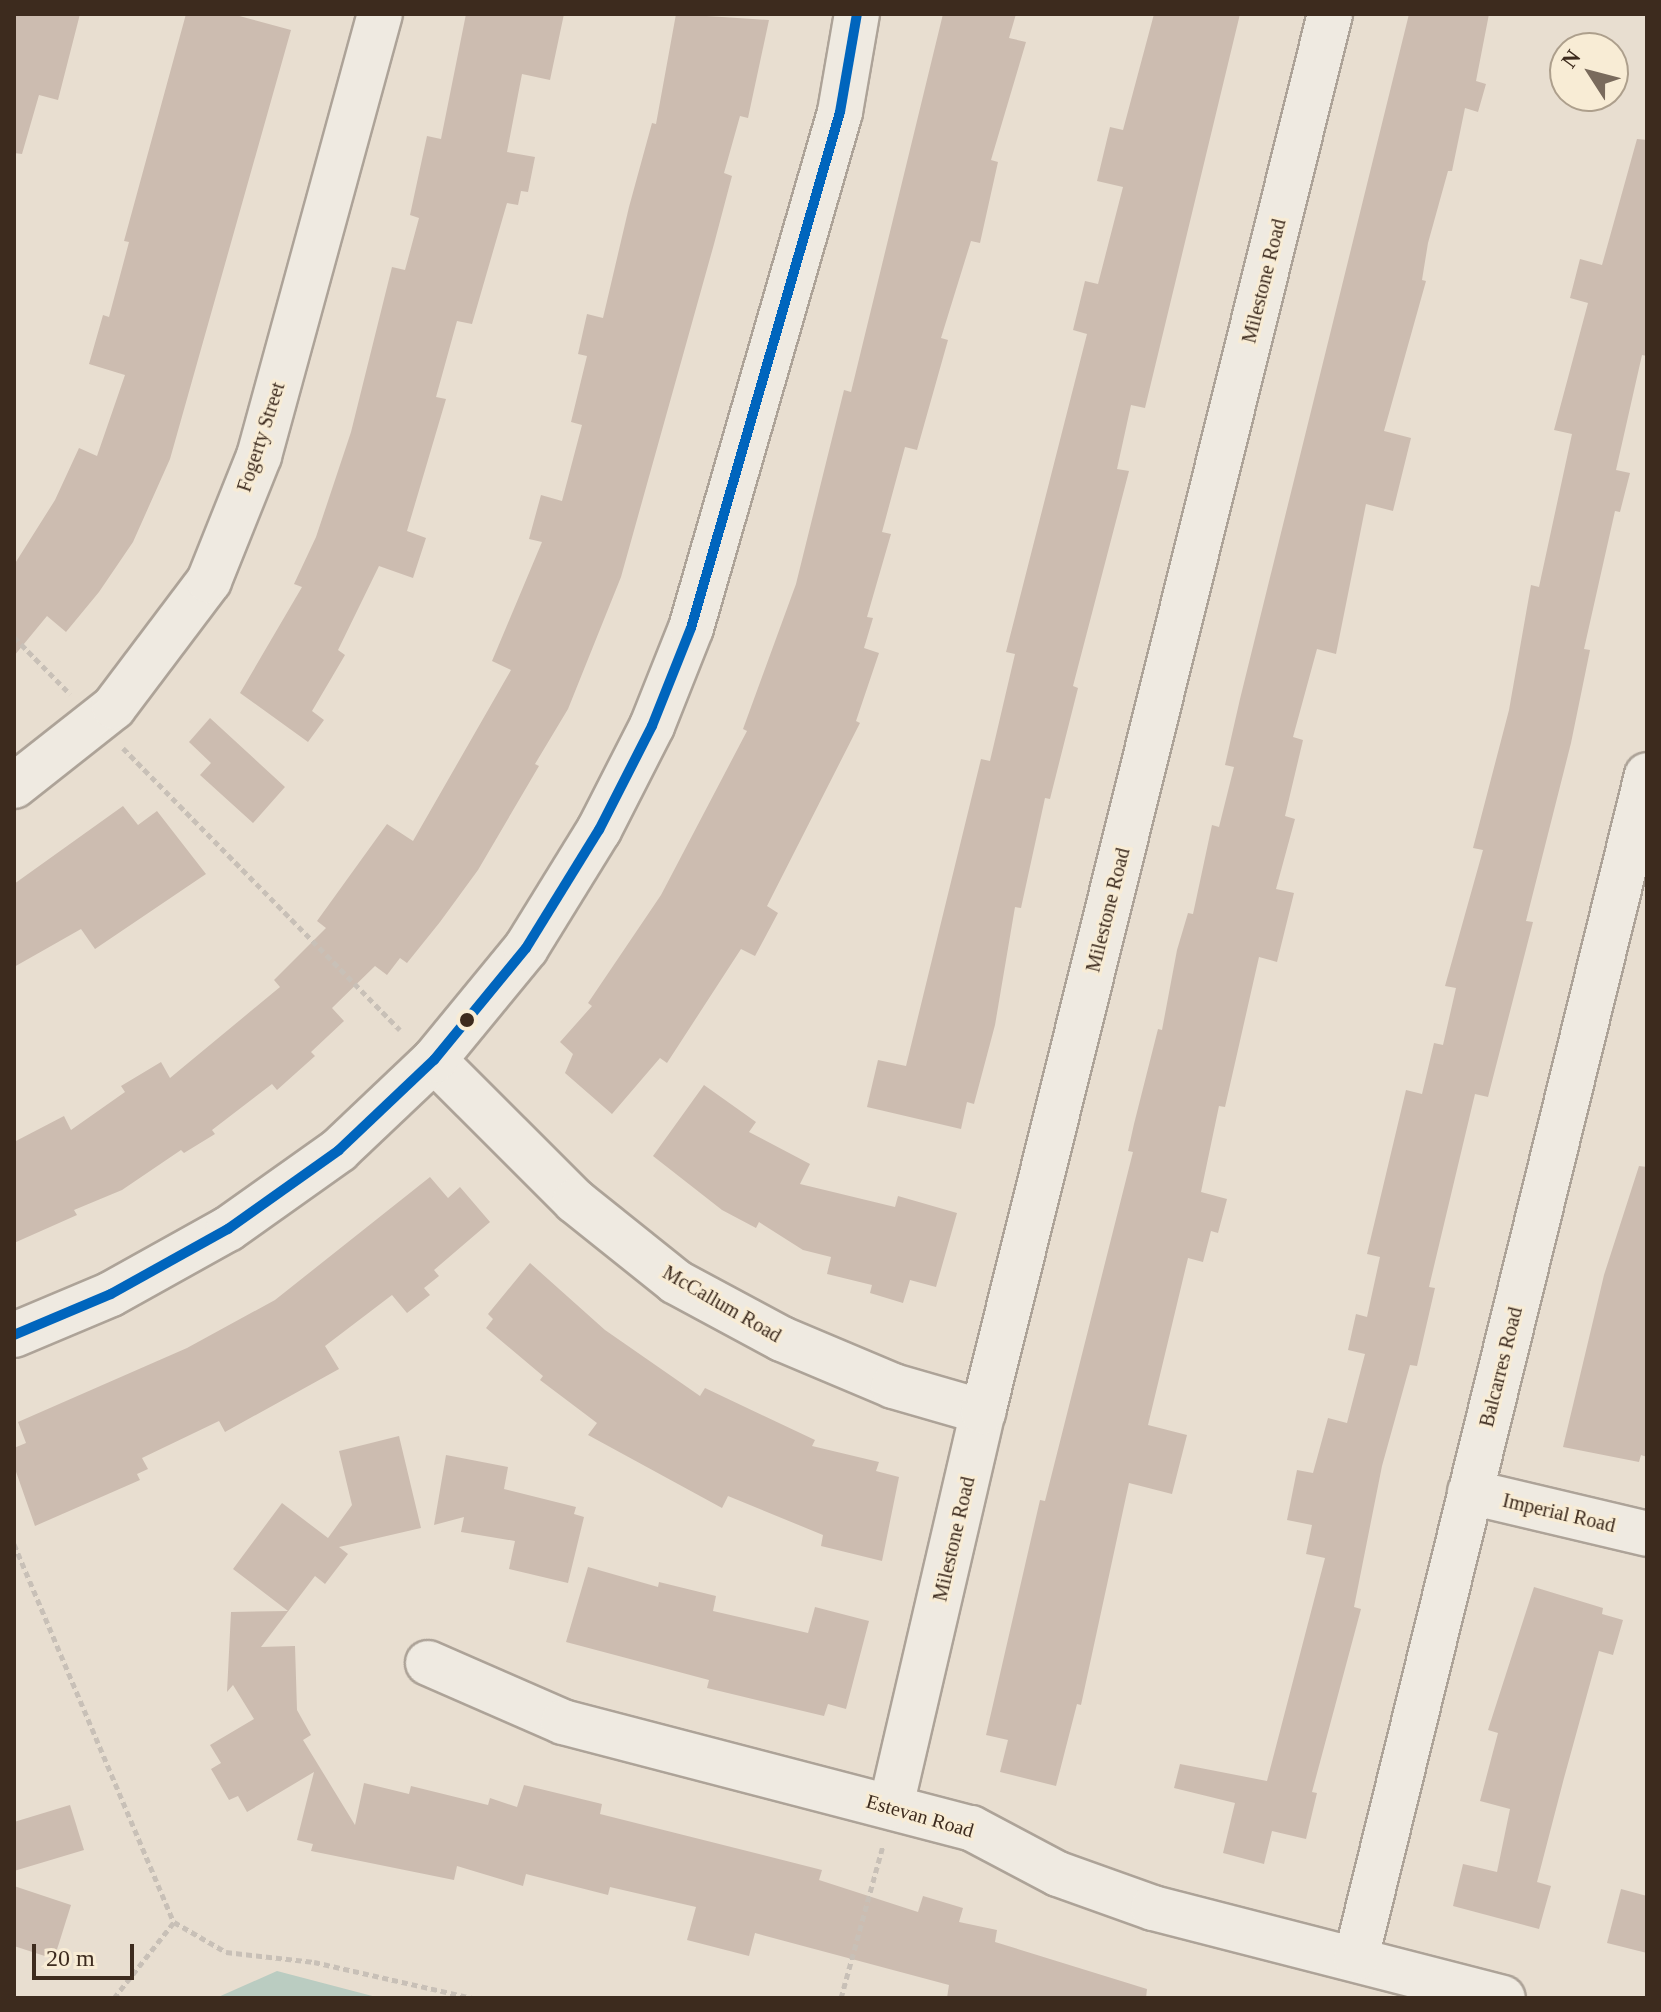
<!DOCTYPE html>
<style>
body{margin:0}
#map{position:relative;width:1661px;height:2012px;overflow:hidden;background:#e8ded0;font-family:"Times New Roman",serif}
div>[style]{position:absolute}
[style*='--x']{left:calc(var(--x)*1px);top:calc(var(--y)*1px);width:calc(var(--w)*1px);rotate:calc(var(--a)*1deg)}
.water>*{inset:0;background:#baccc1}
.building>*{inset:0;background:#ccbcb0}
.path>*{height:5px;margin-top:-2.5px;transform-origin:0;background:repeating-linear-gradient(90deg,#c8c0b7 0 6px,transparent 0 10px)}
.roads{filter:drop-shadow(2px 0 #ada398) drop-shadow(-2px 0 #ada398) drop-shadow(0 2px #ada398) drop-shadow(0 -2px #ada398)}
.minor>*{height:44px;margin:-22px;padding:0 22px;transform-origin:22px;border-radius:22px;background:#efeae1}
.bus-1>*{height:10px;margin:-5px;padding:0 5px;transform-origin:5px;border-radius:5px;background:#0065bd}
.dots>*{width:22px;height:22px;translate:-50% -50%;box-sizing:border-box;border:4px solid #f8ecd5;border-radius:50%}
span{translate:-50% -50%;white-space:nowrap;text-align:center;line-height:1.15;-webkit-text-stroke:6px #f8ecd5;paint-order:stroke}
.street-label{font-size:20px;color:#3d2b1e}
.frame{position:absolute;inset:0;border:16px solid #3d2b1e;pointer-events:none}
.north{position:absolute;left:1549px;top:32px;width:80px;height:80px;box-sizing:border-box;background:#f8ecd5;border:2px solid #ad9f8c;border-radius:50%;rotate:306deg;font-size:22px;font-weight:700;line-height:32px;text-align:center;color:#3d2b1e}
.north::after{content:'';display:block;margin:auto;width:28px;height:36px;background:#796a5c;clip-path:polygon(50% 0,100% 100%,50% 72%,0 100%)}
.scale{position:absolute;left:32px;top:1944px;width:102px;height:36px;box-sizing:border-box;border:4px solid #3d2b1e;border-top:0;padding-left:10px;font-size:24px;line-height:28px;white-space:nowrap;color:#3d2b1e;-webkit-text-stroke:6px #f8ecd5;paint-order:stroke}
</style>
<div id="map">
<div class="water">
<i style="clip-path:polygon(277px 1971px,380px 1998px,381px 1998px,216px 1998px)"></i>
</div>
<div class="building">
<i style="clip-path:polygon(14px 14px,80px 14px,58px 100px,39px 95px,22px 154px,14px 153px)"></i>
<i style="clip-path:polygon(186px 14px,232px 14px,291px 30px,170px 459px,133px 542px,99px 592px,66px 632px,47px 616px,14px 656px,14px 565px,55px 500px,79px 448px,97px 456px,125px 375px,89px 364px,103px 315px,109px 317px,129px 242px,124px 241px)"></i>
<i style="clip-path:polygon(466px 14px,564px 14px,550px 80px,522px 74px,507px 152px,535px 157px,528px 192px,521px 191px,518px 205px,507px 203px,472px 324px,457px 321px,436px 397px,446px 399px,407px 531px,426px 538px,413px 578px,379px 566px,338px 650px,345px 655px,312px 711px,324px 720px,308px 742px,240px 693px,302px 587px,294px 584px,316px 537px,351px 432px,392px 267px,405px 270px,419px 218px,410px 215px,427px 136px,441px 139px)"></i>
<i style="clip-path:polygon(676px 14px,769px 20px,748px 118px,740px 116px,724px 173px,732px 176px,714px 244px,621px 577px,568px 709px,535px 764px,539px 766px,478px 870px,440px 922px,407px 963px,400px 958px,387px 975px,375px 966px,332px 1008px,344px 1021px,311px 1052px,315px 1056px,277px 1090px,272px 1084px,212px 1130px,215px 1134px,184px 1153px,181px 1150px,122px 1190px,74px 1210px,77px 1215px,14px 1243px,14px 1142px,64px 1116px,71px 1130px,125px 1092px,121px 1086px,161px 1062px,170px 1078px,280px 987px,274px 980px,326px 928px,317px 921px,387px 824px,413px 841px,511px 670px,492px 661px,542px 542px,529px 539px,541px 495px,562px 501px,582px 425px,571px 422px,587px 356px,578px 354px,587px 314px,603px 318px,629px 207px,652px 123px,656px 124px)"></i>
<i style="clip-path:polygon(943px 14px,1016px 14px,1009px 38px,1026px 42px,991px 160px,998px 162px,980px 243px,971px 241px,941px 338px,948px 340px,917px 450px,905px 447px,882px 532px,891px 534px,867px 617px,873px 618px,864px 648px,879px 653px,856px 721px,860px 723px,767px 906px,778px 913px,755px 956px,741px 949px,667px 1063px,660px 1058px,612px 1114px,565px 1073px,573px 1054px,560px 1042px,592px 1006px,588px 1003px,661px 895px,747px 731px,743px 729px,796px 584px,844px 390px,851px 392px)"></i>
<i style="clip-path:polygon(1154px 14px,1240px 14px,1145px 408px,1131px 405px,1117px 469px,1129px 471px,1073px 686px,1078px 688px,1050px 799px,1045px 798px,1021px 908px,1015px 907px,995px 1025px,974px 1104px,967px 1102px,961px 1129px,867px 1107px,878px 1060px,906px 1066px,981px 759px,990px 761px,1015px 654px,1006px 652px,1087px 334px,1073px 330px,1085px 281px,1098px 284px,1123px 187px,1097px 181px,1110px 127px,1123px 130px)"></i>
<i style="clip-path:polygon(1409px 14px,1489px 14px,1476px 81px,1486px 84px,1478px 112px,1465px 108px,1452px 171px,1448px 171px,1428px 243px,1422px 280px,1426px 281px,1384px 431px,1411px 438px,1393px 511px,1366px 504px,1336px 654px,1317px 649px,1293px 737px,1303px 740px,1285px 816px,1295px 819px,1276px 889px,1294px 893px,1277px 962px,1259px 957px,1225px 1107px,1219px 1106px,1201px 1192px,1227px 1199px,1218px 1233px,1211px 1231px,1203px 1262px,1188px 1258px,1148px 1425px,1187px 1435px,1172px 1494px,1129px 1483px,1081px 1705px,1077px 1704px,1056px 1786px,1000px 1772px,1008px 1740px,986px 1735px,1040px 1500px,1045px 1501px,1133px 1152px,1128px 1151px,1134px 1124px,1158px 1029px,1162px 1030px,1177px 950px,1188px 913px,1193px 914px,1212px 825px,1219px 827px,1234px 767px,1225px 765px,1240px 699px)"></i>
<i style="clip-path:polygon(1637px 139px,1647px 140px,1647px 356px,1642px 355px,1616px 470px,1630px 473px,1620px 512px,1615px 511px,1584px 649px,1590px 650px,1571px 743px,1526px 921px,1533px 922px,1488px 1097px,1475px 1094px,1429px 1287px,1435px 1288px,1417px 1366px,1410px 1365px,1382px 1466px,1354px 1607px,1361px 1609px,1312px 1792px,1317px 1793px,1306px 1839px,1272px 1831px,1264px 1864px,1223px 1853px,1235px 1803px,1174px 1788px,1180px 1764px,1267px 1781px,1325px 1558px,1306px 1554px,1312px 1525px,1287px 1520px,1297px 1470px,1313px 1473px,1328px 1418px,1347px 1423px,1365px 1354px,1348px 1350px,1356px 1314px,1367px 1317px,1380px 1257px,1367px 1254px,1406px 1090px,1422px 1094px,1434px 1043px,1443px 1045px,1456px 988px,1445px 986px,1483px 850px,1473px 848px,1509px 710px,1531px 585px,1539px 587px,1572px 434px,1554px 430px,1588px 303px,1570px 298px,1580px 259px,1602px 265px)"></i>
<i style="clip-path:polygon(210px 718px,285px 787px,253px 823px,200px 775px,211px 763px,189px 742px)"></i>
<i style="clip-path:polygon(123px 806px,138px 825px,157px 811px,206px 874px,95px 949px,81px 929px,14px 967px,14px 884px)"></i>
<i style="clip-path:polygon(704px 1085px,756px 1122px,749px 1132px,810px 1164px,800px 1184px,895px 1207px,898px 1196px,957px 1213px,936px 1287px,910px 1280px,903px 1303px,870px 1293px,872px 1285px,827px 1274px,831px 1257px,803px 1250px,759px 1222px,756px 1228px,722px 1210px,653px 1156px)"></i>
<i style="clip-path:polygon(1639px 1166px,1647px 1167px,1647px 1457px,1641px 1455px,1639px 1462px,1563px 1447px,1604px 1275px)"></i>
<i style="clip-path:polygon(430px 1177px,448px 1198px,460px 1187px,490px 1222px,434px 1270px,439px 1276px,424px 1288px,430px 1295px,407px 1313px,392px 1295px,325px 1346px,339px 1369px,225px 1432px,219px 1421px,142px 1458px,148px 1469px,137px 1474px,140px 1480px,35px 1526px,14px 1466px,14px 1448px,26px 1443px,18px 1422px,187px 1348px,275px 1300px)"></i>
<i style="clip-path:polygon(530px 1263px,605px 1330px,700px 1396px,705px 1388px,815px 1440px,812px 1446px,879px 1462px,876px 1471px,899px 1477px,882px 1561px,821px 1546px,823px 1535px,728px 1496px,722px 1508px,588px 1435px,597px 1423px,540px 1380px,543px 1376px,486px 1328px,493px 1319px,488px 1314px)"></i>
<i style="clip-path:polygon(399px 1436px,421px 1528px,339px 1547px,348px 1554px,325px 1584px,315px 1576px,261px 1647px,295px 1646px,297px 1710px,311px 1735px,303px 1740px,355px 1825px,364px 1783px,409px 1794px,411px 1786px,488px 1805px,490px 1798px,517px 1807px,524px 1785px,602px 1804px,600px 1814px,822px 1870px,819px 1880px,918px 1912px,923px 1896px,963px 1908px,959px 1922px,997px 1930px,995px 1942px,1147px 1989px,1146px 1998px,947px 1998px,949px 1985px,755px 1933px,749px 1956px,687px 1940px,696px 1907px,610px 1887px,608px 1895px,526px 1874px,523px 1886px,457px 1866px,454px 1880px,311px 1851px,313px 1844px,297px 1840px,314px 1772px,247px 1812px,238px 1796px,229px 1800px,211px 1769px,221px 1763px,210px 1745px,254px 1719px,233px 1685px,227px 1692px,231px 1612px,288px 1611px,233px 1569px,282px 1503px,328px 1538px,352px 1505px,339px 1451px)"></i>
<i style="clip-path:polygon(446px 1455px,508px 1467px,504px 1489px,576px 1507px,574px 1514px,584px 1517px,568px 1583px,509px 1569px,515px 1541px,461px 1532px,464px 1517px,434px 1525px)"></i>
<i style="clip-path:polygon(588px 1567px,658px 1587px,659px 1582px,716px 1596px,713px 1611px,808px 1633px,815px 1607px,869px 1621px,846px 1709px,828px 1704px,824px 1716px,707px 1688px,709px 1680px,566px 1642px)"></i>
<i style="clip-path:polygon(1534px 1587px,1603px 1608px,1602px 1614px,1623px 1620px,1613px 1655px,1599px 1651px,1564px 1778px,1537px 1882px,1551px 1886px,1539px 1929px,1453px 1906px,1463px 1864px,1497px 1872px,1510px 1809px,1480px 1801px,1498px 1733px,1488px 1730px)"></i>
<i style="clip-path:polygon(70px 1805px,84px 1850px,14px 1871px,14px 1822px)"></i>
<i style="clip-path:polygon(14px 1886px,71px 1905px,54px 1959px,14px 1946px)"></i>
<i style="clip-path:polygon(1621px 1889px,1647px 1896px,1647px 1953px,1607px 1943px)"></i>
</div>
<div class="path">
<i style="--x:14;--y:637;--w:80;--a:45.5"></i>
<i style="--x:123;--y:748;--w:395;--a:45.5"></i>
<i style="--x:14;--y:1544;--w:410;--a:67.1"></i>
<i style="--x:174;--y:1922;--w:60;--a:30"></i>
<i style="--x:226;--y:1952;--w:89;--a:6.5"></i>
<i style="--x:314;--y:1962;--w:162;--a:12.8"></i>
<i style="--x:114;--y:1998;--w:97;--a:-51.7"></i>
<i style="--x:841;--y:1998;--w:159;--a:-74.6"></i>
</div>
<div class="roads">
<div class="minor">
<i style="--x:14;--y:786;--w:127;--a:-38.3"></i>
<i style="--x:114;--y:707;--w:158;--a:-53"></i>
<i style="--x:209;--y:581;--w:135;--a:-68.2"></i>
<i style="--x:259;--y:456;--w:458;--a:-74.7"></i>
<i style="--x:434;--y:1060;--w:199;--a:45"></i>
<i style="--x:575;--y:1201;--w:129;--a:38.7"></i>
<i style="--x:676;--y:1282;--w:120;--a:28.3"></i>
<i style="--x:782;--y:1339;--w:121;--a:22.9"></i>
<i style="--x:893;--y:1386;--w:94;--a:16.1"></i>
<i style="--x:14;--y:1335;--w:105;--a:-22.9"></i>
<i style="--x:111;--y:1294;--w:134;--a:-29.1"></i>
<i style="--x:228;--y:1229;--w:136;--a:-35.4"></i>
<i style="--x:339;--y:1150;--w:131;--a:-43.5"></i>
<i style="--x:434;--y:1060;--w:145;--a:-50.6"></i>
<i style="--x:526;--y:948;--w:139;--a:-58.3"></i>
<i style="--x:599;--y:830;--w:117;--a:-63"></i>
<i style="--x:652;--y:726;--w:105;--a:-68.3"></i>
<i style="--x:691;--y:628;--w:537;--a:-73.89"></i>
<i style="--x:840;--y:112;--w:99;--a:-80.2"></i>
<i style="--x:1470;--y:1492;--w:182;--a:13.3"></i>
<i style="--x:428;--y:1663;--w:147;--a:23.6"></i>
<i style="--x:563;--y:1722;--w:422;--a:14.6"></i>
<i style="--x:971;--y:1828;--w:98;--a:27.9"></i>
<i style="--x:1058;--y:1874;--w:101;--a:19.7"></i>
<i style="--x:1153;--y:1908;--w:361;--a:14.4"></i>
<i style="--x:891;--y:1806;--w:405;--a:-76.9"></i>
<i style="--x:983;--y:1412;--w:1440;--a:-76.06"></i>
<i style="--x:1356;--y:1958;--w:1218;--a:-76.18"></i>
</div>
</div>
<div class="bus-1">
<i style="--x:14;--y:1335;--w:105;--a:-22.9"></i>
<i style="--x:111;--y:1294;--w:134;--a:-29.1"></i>
<i style="--x:228;--y:1229;--w:136;--a:-35.4"></i>
<i style="--x:339;--y:1150;--w:131;--a:-43.5"></i>
<i style="--x:434;--y:1060;--w:145;--a:-50.6"></i>
<i style="--x:526;--y:948;--w:139;--a:-58.3"></i>
<i style="--x:599;--y:830;--w:117;--a:-63"></i>
<i style="--x:652;--y:726;--w:105;--a:-68.3"></i>
<i style="--x:691;--y:628;--w:537;--a:-73.89"></i>
<i style="--x:840;--y:112;--w:99;--a:-80.2"></i>
</div>
<div class="dots">
<i style="left:467px;top:1020px;background:#3d2b1e"></i>
</div>
<div class="street-label">
<span style="left:1264px;top:281px;rotate:-76deg">Milestone Road</span>
<span style="left:261px;top:437px;rotate:-72deg">Fogerty Street</span>
<span style="left:1108px;top:910px;rotate:-76deg">Milestone Road</span>
<span style="left:722px;top:1304px;rotate:30deg">McCallum Road</span>
<span style="left:1501px;top:1367px;rotate:-76deg">Balcarres Road</span>
<span style="left:1559px;top:1513px;rotate:13deg">Imperial Road</span>
<span style="left:954px;top:1539px;rotate:-77deg">Milestone Road</span>
<span style="left:920px;top:1816px;rotate:16deg">Estevan Road</span>
</div>
<div class="frame"></div>
<div class="north">N</div>
<div class="scale">20 m</div>
</div>
